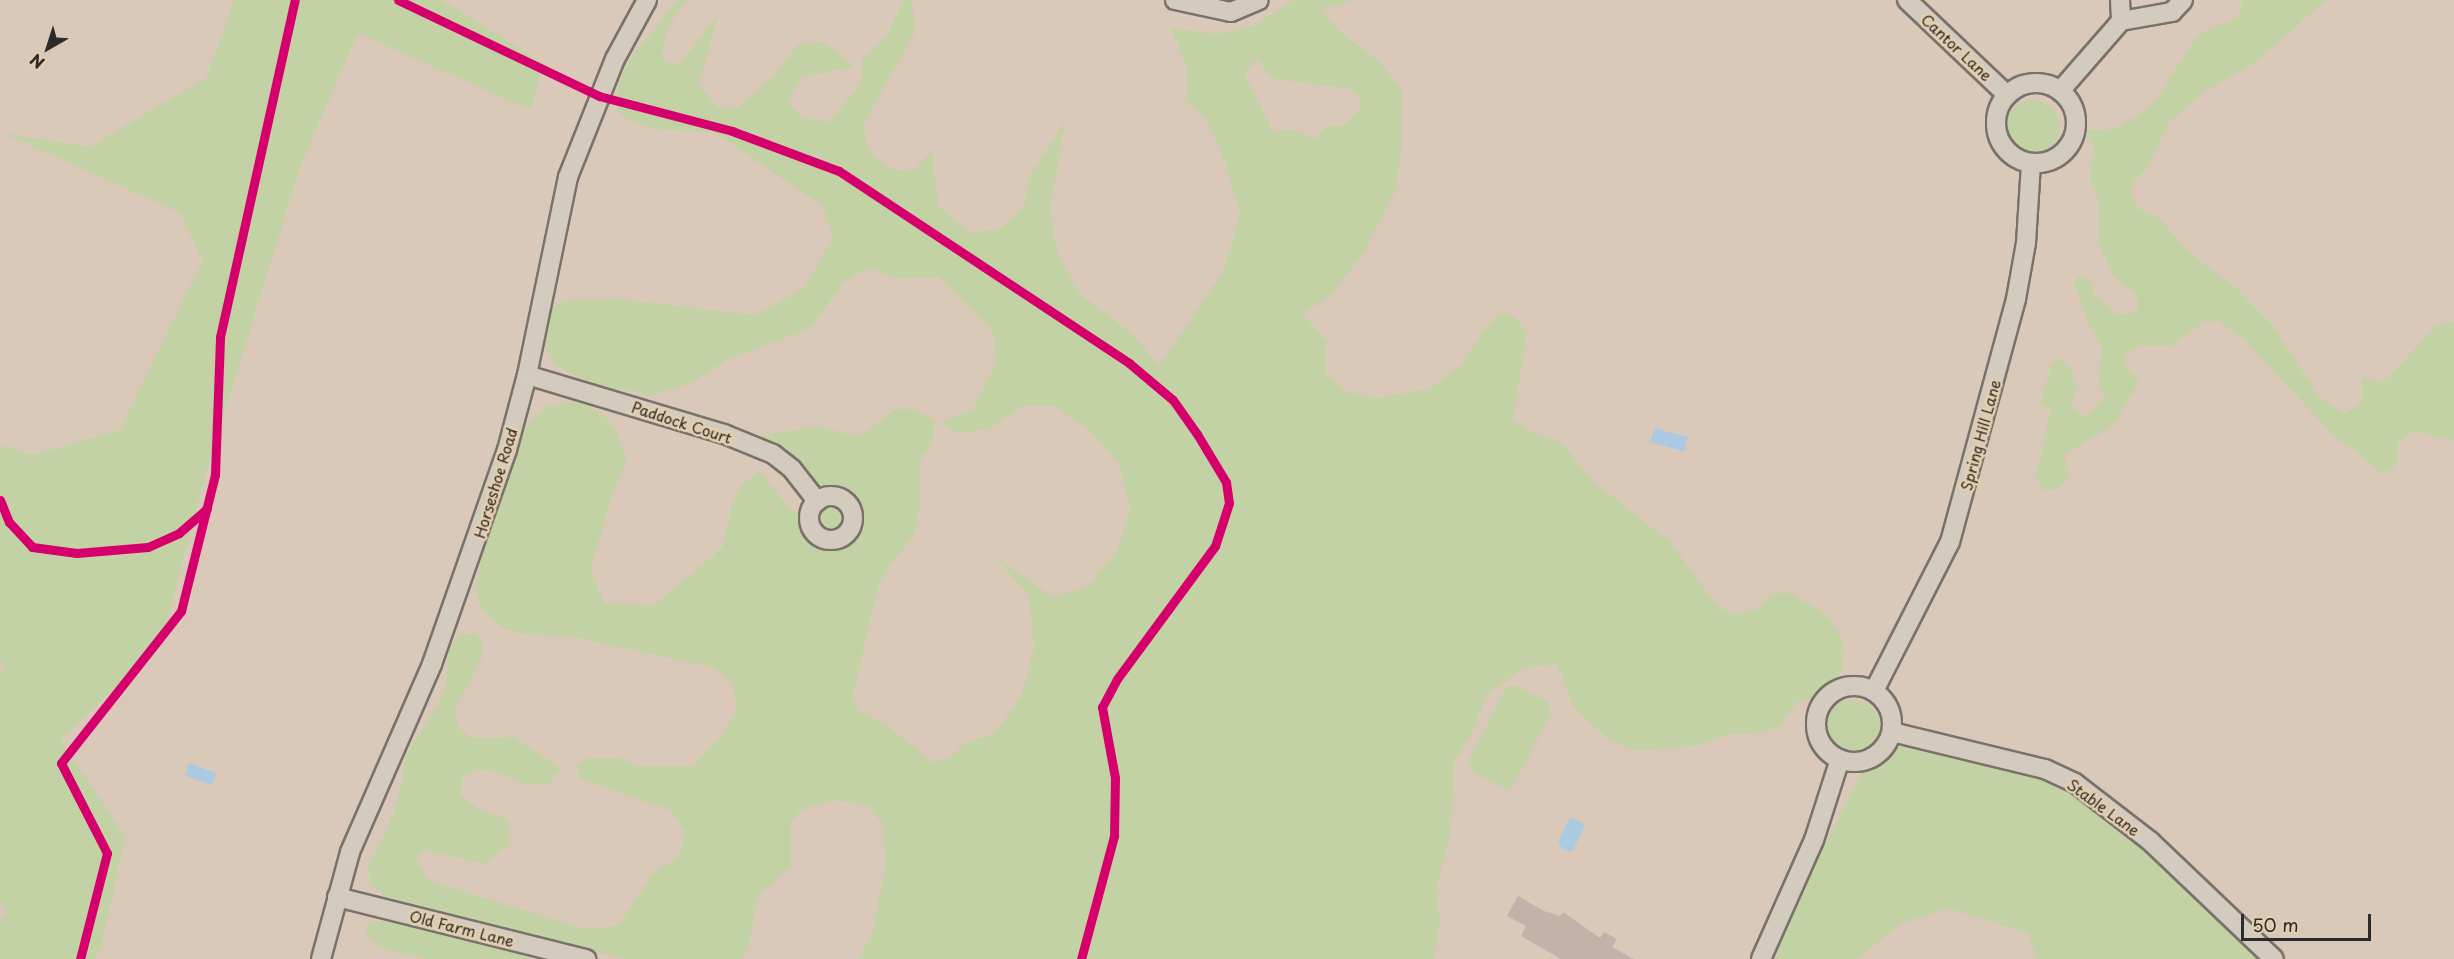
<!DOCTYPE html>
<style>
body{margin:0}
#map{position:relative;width:2454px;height:959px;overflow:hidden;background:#dac9b8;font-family:"Playpen Sans",sans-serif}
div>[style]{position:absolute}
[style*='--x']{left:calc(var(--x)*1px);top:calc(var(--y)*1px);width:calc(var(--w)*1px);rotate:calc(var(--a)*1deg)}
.green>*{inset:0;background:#c3d2a5}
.round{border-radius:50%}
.water>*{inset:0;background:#abcae2;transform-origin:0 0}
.building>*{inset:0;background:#c3b2a8}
.roads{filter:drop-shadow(2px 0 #7a726a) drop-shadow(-2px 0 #7a726a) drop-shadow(0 2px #7a726a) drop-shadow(0 -2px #7a726a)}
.minor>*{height:18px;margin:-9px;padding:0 9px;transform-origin:9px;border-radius:9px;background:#d4cbbf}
.minor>.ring{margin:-9px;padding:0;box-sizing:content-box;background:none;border:18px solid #d4cbbf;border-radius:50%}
.cycleway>*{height:9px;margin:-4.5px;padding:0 4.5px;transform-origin:4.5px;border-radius:4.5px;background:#d6006c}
span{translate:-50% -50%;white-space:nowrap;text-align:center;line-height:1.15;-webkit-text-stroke:5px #e5ceae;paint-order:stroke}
.street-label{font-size:15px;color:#2b2b2b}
.north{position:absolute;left:18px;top:18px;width:60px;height:60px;-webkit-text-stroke:4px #e5ceae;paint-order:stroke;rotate:219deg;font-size:16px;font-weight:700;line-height:24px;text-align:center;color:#2b2b2b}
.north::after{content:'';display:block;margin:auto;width:21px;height:27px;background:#2b2b2b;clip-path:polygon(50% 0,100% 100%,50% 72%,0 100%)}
.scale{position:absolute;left:2241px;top:914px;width:130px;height:27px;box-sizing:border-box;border:3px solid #2b2b2b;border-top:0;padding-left:8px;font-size:18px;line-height:21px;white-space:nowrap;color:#2b2b2b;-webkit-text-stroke:4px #e5ceae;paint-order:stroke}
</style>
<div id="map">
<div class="green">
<i style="clip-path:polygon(234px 0,442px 0,543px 63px,531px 110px,358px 33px,301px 165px,208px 466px,161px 645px,61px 739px,125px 837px,102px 945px,95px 959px,0 959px,0 920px,6px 912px,0 900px,0 675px,5px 668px,0 660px,0 445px,32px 455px,120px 430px,202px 261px,181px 213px,2px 133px,89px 147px,206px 78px)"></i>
<i style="clip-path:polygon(evenodd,678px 0,686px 0,666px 32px,662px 59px,679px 66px,719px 12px,699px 83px,718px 109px,738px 107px,775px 75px,797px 45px,823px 41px,855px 67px,802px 77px,787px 102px,803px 118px,829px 122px,861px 84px,862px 59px,887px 35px,903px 0,912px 0,915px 33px,863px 124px,869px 152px,889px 168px,912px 172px,932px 151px,938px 206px,971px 233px,1001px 228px,1024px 207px,1029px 177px,1066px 120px,1050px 208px,1058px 254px,1080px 294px,1134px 335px,1159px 366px,1224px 270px,1240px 212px,1220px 147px,1204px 116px,1187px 101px,1186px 66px,1171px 28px,1217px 34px,1255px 25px,1293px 0,1354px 0,1322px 10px,1341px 33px,1381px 63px,1402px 90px,1401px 149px,1396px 190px,1364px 252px,1332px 294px,1303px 314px,1327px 342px,1325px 372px,1344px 390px,1376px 398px,1429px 389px,1462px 365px,1482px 332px,1499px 315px,1513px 315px,1527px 333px,1513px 419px,1530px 432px,1562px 443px,1592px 481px,1672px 543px,1715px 604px,1734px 615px,1761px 608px,1771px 593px,1791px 593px,1827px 615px,1841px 636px,1844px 655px,1839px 678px,1821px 696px,1797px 702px,1780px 725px,1766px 732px,1726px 735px,1695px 746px,1633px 751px,1605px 736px,1573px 707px,1557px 664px,1523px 668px,1487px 695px,1473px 731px,1454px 763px,1451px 830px,1436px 890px,1440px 923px,1434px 959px,859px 959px,872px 934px,886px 864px,883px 825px,868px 806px,833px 800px,801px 810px,791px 823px,791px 865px,757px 898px,749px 946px,742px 959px,624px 959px,384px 896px,370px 885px,368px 865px,384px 838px,398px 799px,406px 756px,445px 691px,449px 649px,460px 634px,474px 633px,482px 639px,482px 658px,455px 710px,458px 727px,472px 738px,513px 737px,561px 768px,549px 784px,527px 785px,496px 771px,477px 770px,463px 778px,460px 795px,483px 812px,508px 819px,509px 844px,485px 864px,422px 850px,416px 862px,429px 881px,586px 929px,618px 926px,654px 872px,678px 857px,685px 833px,672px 811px,581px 779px,576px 768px,584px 759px,618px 757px,636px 766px,693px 766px,723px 734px,737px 708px,731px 681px,714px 668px,569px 636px,526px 635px,505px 629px,482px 610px,474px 584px,481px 566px,479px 551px,526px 426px,547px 406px,579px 401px,605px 417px,615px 428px,627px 463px,613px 491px,591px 569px,604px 603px,654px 605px,704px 564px,723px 546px,732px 503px,742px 484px,760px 471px,789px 508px,809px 521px,808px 503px,776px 464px,761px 436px,817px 426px,859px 437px,896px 409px,915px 409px,936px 422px,932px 443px,919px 463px,920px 508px,914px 535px,890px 565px,878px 589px,852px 698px,860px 712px,887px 725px,934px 763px,952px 756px,964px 743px,994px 734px,1021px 697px,1034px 648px,1029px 596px,995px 557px,1053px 597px,1086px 588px,1117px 551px,1130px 506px,1118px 462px,1086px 427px,1053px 406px,1023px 406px,992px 427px,958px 434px,942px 422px,973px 409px,996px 363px,992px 330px,939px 277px,899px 279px,868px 268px,844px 282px,810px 329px,728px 359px,691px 383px,653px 395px,598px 386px,555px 365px,541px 340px,550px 308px,567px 300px,618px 299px,755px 315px,804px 288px,833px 237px,823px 206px,713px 132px,662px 130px,631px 122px,617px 111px,617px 84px,630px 59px,678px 0,1258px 58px,1270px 78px,1350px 89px,1361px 98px,1360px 108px,1345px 125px,1326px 127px,1315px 139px,1292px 129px,1274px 132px,1245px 75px,1258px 58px)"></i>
<i style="clip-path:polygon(2242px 0,2327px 0,2253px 64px,2204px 92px,2169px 123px,2147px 168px,2132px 184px,2131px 195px,2139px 209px,2159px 217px,2184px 248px,2236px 288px,2272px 325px,2320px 398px,2345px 414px,2361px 403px,2362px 378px,2379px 382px,2391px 375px,2435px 326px,2454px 321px,2454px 441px,2413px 431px,2398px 443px,2398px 460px,2393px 470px,2379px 472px,2354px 449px,2338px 441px,2243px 338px,2218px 321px,2205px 321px,2171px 346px,2141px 346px,2126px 353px,2123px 363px,2138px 379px,2134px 391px,2112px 427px,2064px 454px,2069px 475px,2058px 490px,2044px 490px,2035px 478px,2051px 410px,2040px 403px,2052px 363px,2059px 359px,2072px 369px,2077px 386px,2071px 407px,2086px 417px,2105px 397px,2098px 384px,2102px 348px,2088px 323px,2074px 282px,2080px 275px,2091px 280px,2094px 295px,2118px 315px,2137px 311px,2137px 295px,2112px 275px,2098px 242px,2098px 200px,2089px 179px,2094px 147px,2082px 130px,2117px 129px,2154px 104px,2197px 35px,2238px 17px)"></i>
<i class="round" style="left:2006px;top:100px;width:54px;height:54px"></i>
<i style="clip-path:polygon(1515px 685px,1549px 702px,1552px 711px,1514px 785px,1505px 789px,1471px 771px,1468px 762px,1506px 687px)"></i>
<i class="round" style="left:1826px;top:700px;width:54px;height:54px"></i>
<i style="clip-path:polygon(1911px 743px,2059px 774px,2274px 959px,2036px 959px,2029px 934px,1948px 908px,1901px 924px,1857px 959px,1765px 959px,1861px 774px,1888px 752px)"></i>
<i style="clip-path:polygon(381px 920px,492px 945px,531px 959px,426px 959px,379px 947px,366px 936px,367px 926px)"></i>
</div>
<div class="water">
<i style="left:1654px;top:428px;width:35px;height:15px;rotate:15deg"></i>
<i style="left:189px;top:763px;width:29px;height:13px;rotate:20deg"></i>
<i style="clip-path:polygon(1570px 817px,1585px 825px,1573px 850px,1565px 851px,1558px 843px)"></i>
</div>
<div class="building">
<i style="clip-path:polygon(1518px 896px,1544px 911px,1560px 916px,1563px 912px,1600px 938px,1604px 932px,1617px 939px,1612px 947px,1634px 959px,1561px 959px,1521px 936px,1526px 926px,1507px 916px)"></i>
</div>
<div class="roads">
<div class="minor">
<i style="--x:1175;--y:0;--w:57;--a:12.1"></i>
<i style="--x:1231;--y:12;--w:30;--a:-23"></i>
<i style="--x:1907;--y:0;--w:138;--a:43.5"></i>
<i style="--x:2120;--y:0;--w:21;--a:87"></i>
<i class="ring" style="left:1996px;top:83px;width:62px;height:62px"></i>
<i style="--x:2060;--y:91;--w:93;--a:-48.9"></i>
<i style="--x:2121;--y:21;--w:52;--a:-10"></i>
<i style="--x:2172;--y:12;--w:16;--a:-47"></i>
<i style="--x:527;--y:375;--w:206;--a:16.7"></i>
<i style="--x:724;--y:434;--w:53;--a:22.2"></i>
<i style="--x:773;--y:454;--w:24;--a:38"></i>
<i style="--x:792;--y:469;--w:41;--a:52"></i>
<i class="ring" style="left:809px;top:496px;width:26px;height:26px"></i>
<i class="ring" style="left:1816px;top:686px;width:58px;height:58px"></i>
<i style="--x:1874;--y:691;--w:167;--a:-63"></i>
<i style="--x:1950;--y:542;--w:252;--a:-74.8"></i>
<i style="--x:2016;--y:299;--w:57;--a:-79.9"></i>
<i style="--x:2026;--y:243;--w:80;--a:-86.4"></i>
<i style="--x:1892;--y:732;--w:157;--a:13.6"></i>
<i style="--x:2045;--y:769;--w:33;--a:25"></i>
<i style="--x:2075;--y:783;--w:95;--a:37.7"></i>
<i style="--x:2150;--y:841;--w:171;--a:43.6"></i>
<i style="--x:337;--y:897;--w:257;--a:14"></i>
<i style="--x:321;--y:959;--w:111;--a:-74.8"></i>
<i style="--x:350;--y:852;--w:205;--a:-66.4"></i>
<i style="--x:432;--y:664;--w:227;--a:-70.7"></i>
<i style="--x:507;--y:450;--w:78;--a:-75.1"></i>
<i style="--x:527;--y:375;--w:202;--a:-78.3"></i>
<i style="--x:568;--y:177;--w:127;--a:-68.3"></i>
<i style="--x:615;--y:59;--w:67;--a:-61.5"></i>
<i style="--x:1761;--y:959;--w:130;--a:-66"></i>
<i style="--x:1814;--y:840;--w:85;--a:-72.2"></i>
</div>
</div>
<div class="cycleway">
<i style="--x:398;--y:0;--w:223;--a:25.5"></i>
<i style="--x:599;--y:96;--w:138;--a:14.7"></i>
<i style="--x:732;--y:131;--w:114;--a:20.5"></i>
<i style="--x:839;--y:171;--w:348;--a:33.5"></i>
<i style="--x:1129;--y:363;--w:57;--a:40.1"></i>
<i style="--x:1173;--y:400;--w:42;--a:54.8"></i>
<i style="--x:1197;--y:434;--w:56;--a:58.9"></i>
<i style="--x:1226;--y:482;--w:21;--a:82"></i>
<i style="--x:1229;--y:503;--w:45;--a:108"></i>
<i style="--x:1215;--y:546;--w:165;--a:126.4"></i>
<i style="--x:1117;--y:679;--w:32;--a:118"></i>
<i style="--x:1102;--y:707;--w:72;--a:79.6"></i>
<i style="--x:1115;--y:778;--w:58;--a:91"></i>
<i style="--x:1114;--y:836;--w:127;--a:105"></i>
<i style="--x:0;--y:500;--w:24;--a:68"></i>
<i style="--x:9;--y:522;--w:34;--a:47"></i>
<i style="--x:32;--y:547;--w:45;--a:7.6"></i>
<i style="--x:77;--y:553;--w:71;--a:-4.8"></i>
<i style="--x:148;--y:547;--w:34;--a:-24"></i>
<i style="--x:179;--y:533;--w:37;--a:-41"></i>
<i style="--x:80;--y:959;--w:109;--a:-75.7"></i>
<i style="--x:107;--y:853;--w:101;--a:-117.1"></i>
<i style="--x:61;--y:763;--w:194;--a:-51.7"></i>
<i style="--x:181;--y:611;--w:140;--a:-76"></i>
<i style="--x:215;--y:475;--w:138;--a:-87.9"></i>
<i style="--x:220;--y:337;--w:345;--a:-77.5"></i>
</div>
<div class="street-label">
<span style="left:1957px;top:47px;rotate:43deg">Cantor Lane</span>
<span style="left:682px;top:422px;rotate:18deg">Paddock Court</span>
<span style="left:1980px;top:435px;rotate:-75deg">Spring Hill Lane</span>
<span style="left:495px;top:483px;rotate:-73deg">Horseshoe Road</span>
<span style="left:2104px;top:807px;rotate:36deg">Stable Lane</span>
<span style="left:462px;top:928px;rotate:14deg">Old Farm Lane</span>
</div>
<div class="north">N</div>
<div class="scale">50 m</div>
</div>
